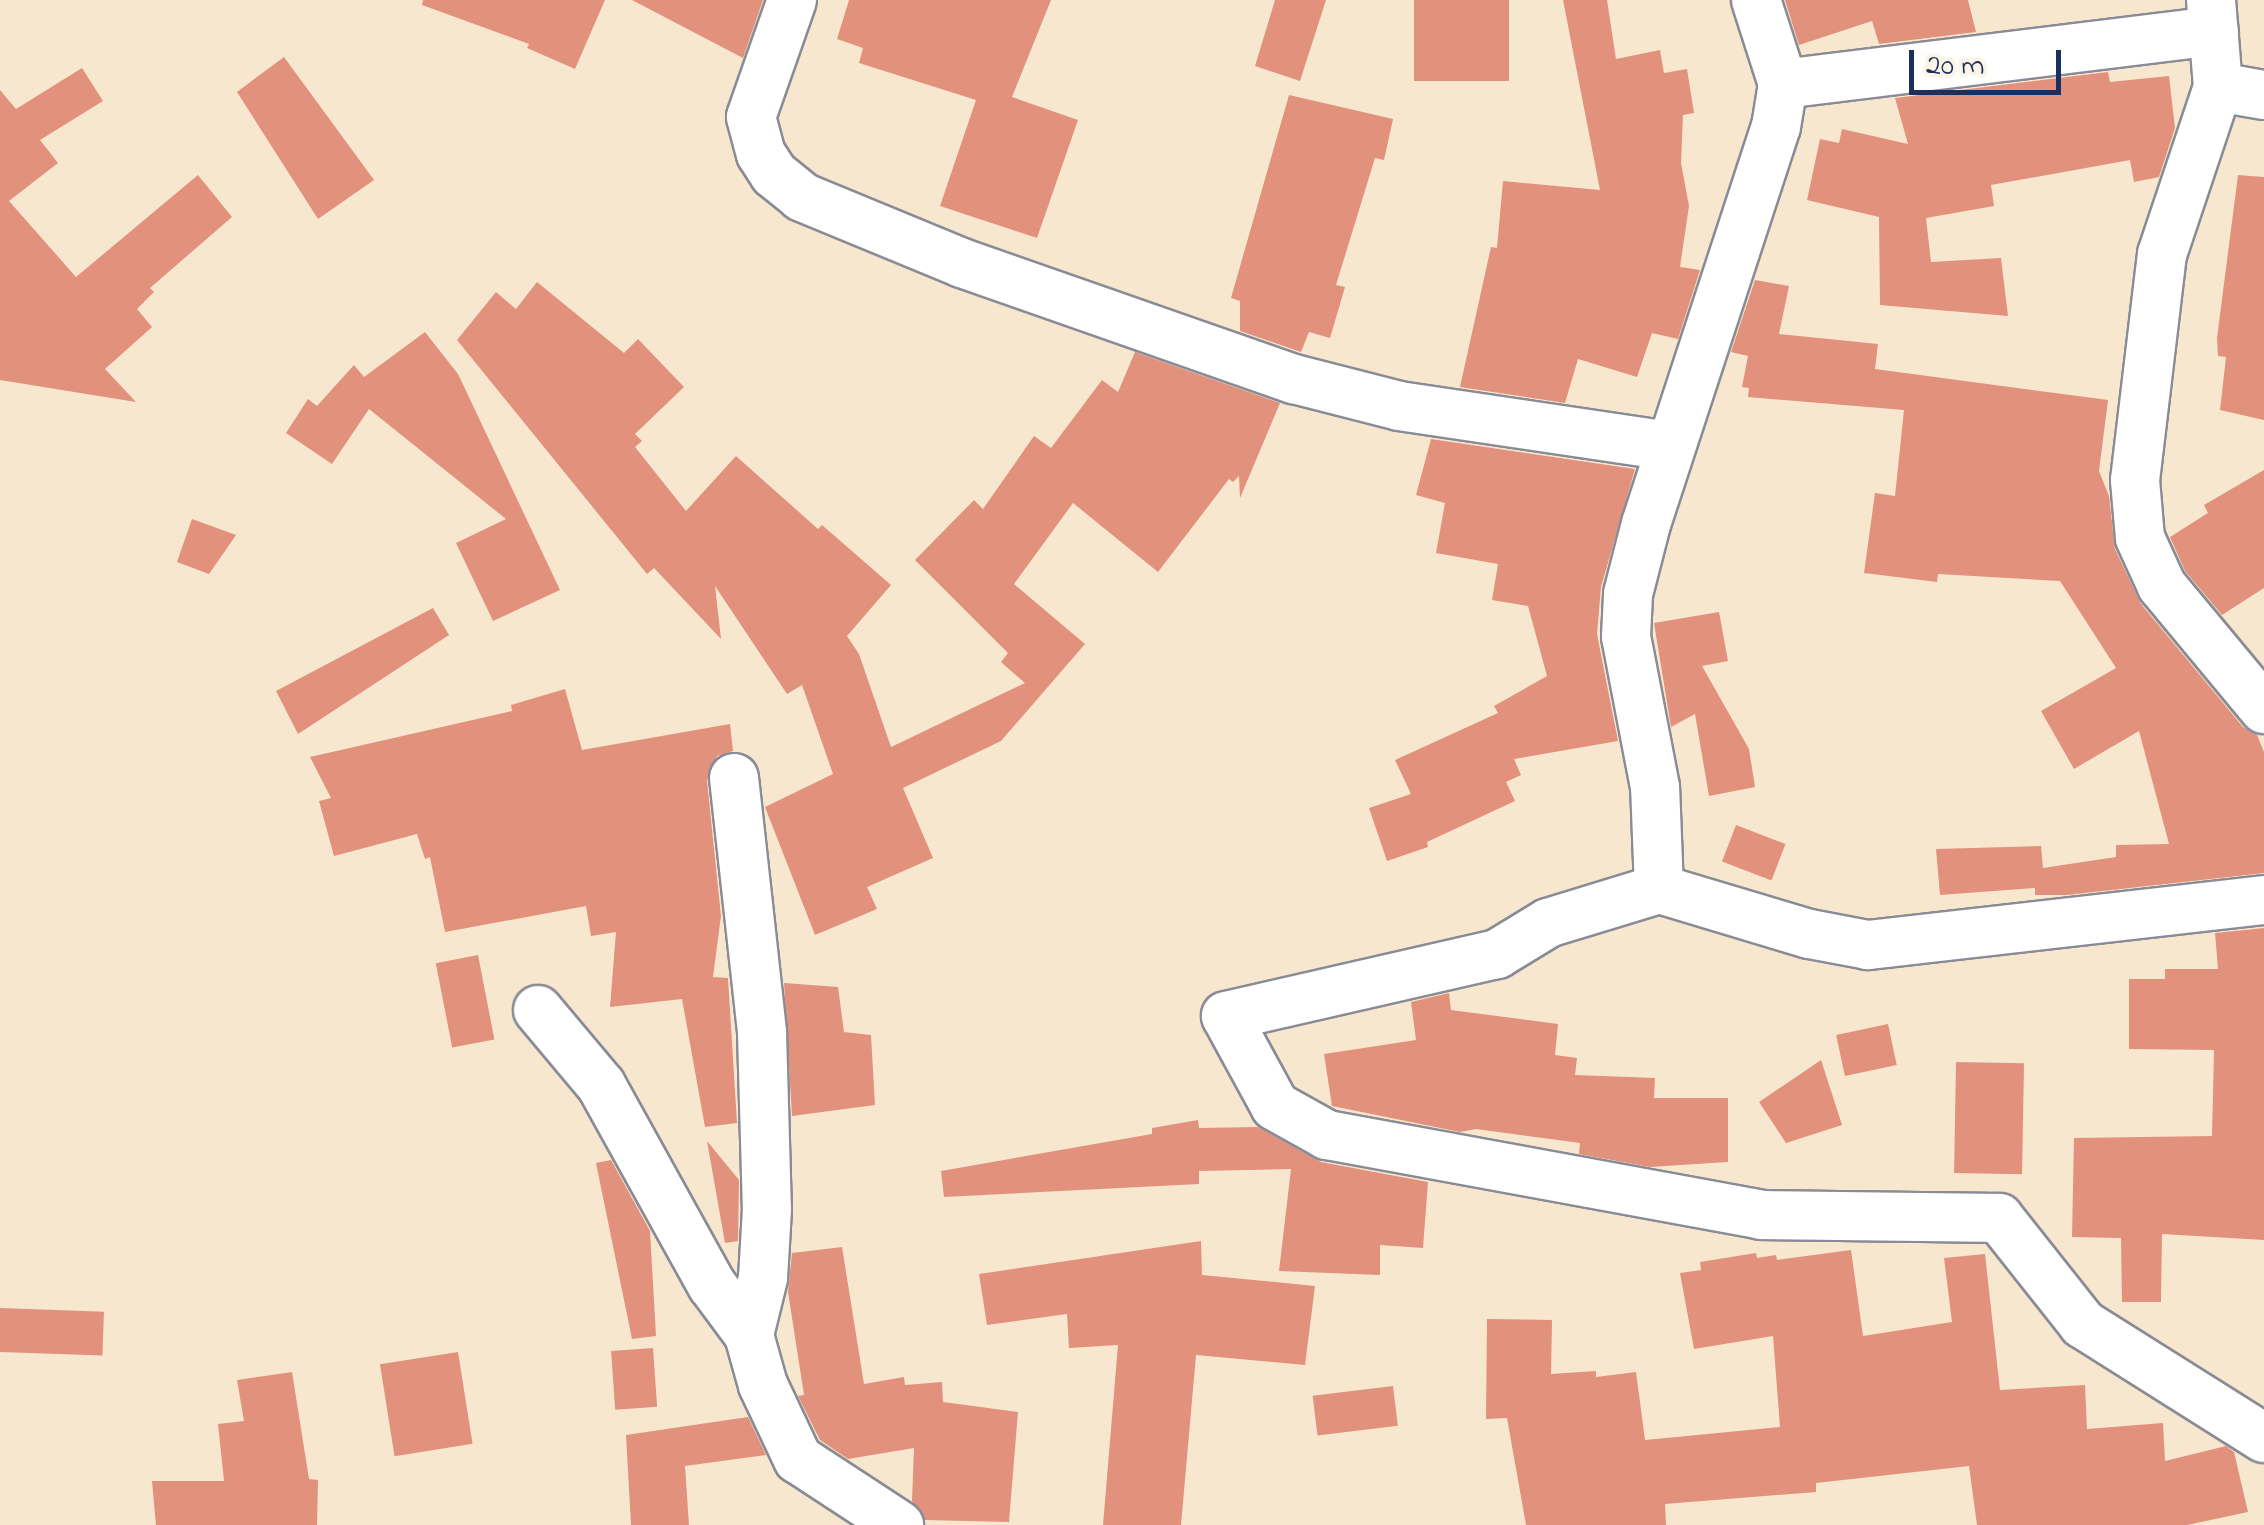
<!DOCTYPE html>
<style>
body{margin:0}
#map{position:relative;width:2264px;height:1525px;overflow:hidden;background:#f7e7ce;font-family:"Indie Flower",sans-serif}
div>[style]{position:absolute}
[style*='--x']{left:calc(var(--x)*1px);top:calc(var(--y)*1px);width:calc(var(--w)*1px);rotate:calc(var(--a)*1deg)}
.building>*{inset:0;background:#e2917d;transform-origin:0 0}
.roads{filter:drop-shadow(2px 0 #898b96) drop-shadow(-2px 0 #898b96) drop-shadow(0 2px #898b96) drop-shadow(0 -2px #898b96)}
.street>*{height:48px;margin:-24px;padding:0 24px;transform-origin:24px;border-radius:24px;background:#fff}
span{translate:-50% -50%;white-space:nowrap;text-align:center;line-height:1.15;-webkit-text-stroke:8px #fcf5e5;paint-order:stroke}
.scale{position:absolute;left:1909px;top:50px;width:152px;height:45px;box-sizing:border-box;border:5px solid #1b2f5e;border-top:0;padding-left:12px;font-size:30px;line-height:35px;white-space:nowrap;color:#1b2f5e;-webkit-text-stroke:8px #fcf5e5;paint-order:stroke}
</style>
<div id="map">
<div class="building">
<i style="clip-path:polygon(423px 0,605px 0,575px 69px,527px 48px,529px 44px,422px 5px)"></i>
<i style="clip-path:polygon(632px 0,763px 0,743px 58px)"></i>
<i style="clip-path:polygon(849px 0,1051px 0,1012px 97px,1078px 120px,1037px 238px,940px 206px,976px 100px,859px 63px,863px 48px,837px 39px)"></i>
<i style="clip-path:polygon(1275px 0,1326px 0,1300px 81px,1255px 66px)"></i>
<i style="left:1414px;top:0;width:95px;height:81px"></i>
<i style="clip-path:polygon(1563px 0,1607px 0,1616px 59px,1660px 50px,1664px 73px,1687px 69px,1694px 113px,1683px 115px,1681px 163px,1689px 206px,1680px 267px,1700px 270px,1678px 339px,1652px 333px,1637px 377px,1578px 359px,1565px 403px,1460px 387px,1491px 247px,1497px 248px,1503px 181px,1600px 190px)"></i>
<i style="clip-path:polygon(1785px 0,1968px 0,1976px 32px,1879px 44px,1872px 21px,1799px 45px)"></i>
<i style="clip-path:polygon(284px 57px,374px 180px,318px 219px,237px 92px)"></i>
<i style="clip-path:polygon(82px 68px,103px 101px,40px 140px,58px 163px,9px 201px,76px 277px,198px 175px,232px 217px,150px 288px,154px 292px,137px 309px,152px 327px,105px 369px,136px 402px,0 380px,0 90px,16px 109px)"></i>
<i style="clip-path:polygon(2108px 72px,2110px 82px,2169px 76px,2175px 128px,2159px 177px,2134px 182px,2130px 160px,1991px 185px,1994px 206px,1926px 218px,1931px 262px,2001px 258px,2008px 316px,1880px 305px,1879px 217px,1807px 200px,1820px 139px,1839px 143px,1842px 129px,1908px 144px,1895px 98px)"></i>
<i style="clip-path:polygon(1289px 95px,1393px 119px,1384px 160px,1375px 158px,1336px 285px,1345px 287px,1330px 338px,1309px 332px,1301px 352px,1240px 331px,1240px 301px,1231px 298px)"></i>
<i style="clip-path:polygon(2238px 175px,2264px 177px,2264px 420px,2220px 410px,2226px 357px,2218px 356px,2217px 338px)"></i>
<i style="clip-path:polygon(1755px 280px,1789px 286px,1779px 334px,1878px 344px,1875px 369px,2108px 400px,2099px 471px,2109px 496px,2115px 549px,2141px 604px,2243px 727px,2257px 735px,2264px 752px,2264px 873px,2067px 895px,2035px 895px,2035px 888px,1940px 895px,1936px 849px,2041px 846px,2043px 868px,2116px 857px,2116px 845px,2169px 844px,2139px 731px,2074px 769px,2041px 711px,2116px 668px,2060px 581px,1938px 574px,1937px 582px,1864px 573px,1875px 493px,1895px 496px,1904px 410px,1748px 397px,1749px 388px,1742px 387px,1748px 356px,1731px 352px)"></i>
<i style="clip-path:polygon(537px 282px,624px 353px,638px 339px,684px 387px,635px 434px,642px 441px,635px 447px,686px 511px,736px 456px,818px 529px,822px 525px,891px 585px,847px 636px,859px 654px,891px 747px,1025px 683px,1001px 662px,1008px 653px,915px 560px,974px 500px,983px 509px,1034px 436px,1051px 448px,1102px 380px,1118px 392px,1135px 352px,1280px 403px,1240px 498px,1239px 476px,1233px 482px,1229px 479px,1158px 572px,1073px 503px,1014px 584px,1085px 644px,1001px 741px,903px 788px,933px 858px,867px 887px,877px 909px,815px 935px,765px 807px,833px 774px,802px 685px,787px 694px,715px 586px,721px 639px,654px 568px,647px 574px,457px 340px,496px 292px,516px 309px)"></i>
<i style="clip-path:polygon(425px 332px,458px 374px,560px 590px,493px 621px,456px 543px,506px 519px,369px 409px,332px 464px,286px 433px,308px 399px,317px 406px,354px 365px,364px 377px)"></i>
<i style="clip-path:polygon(1431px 439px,1635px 469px,1601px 587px,1597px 634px,1618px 741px,1514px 759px,1521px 775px,1506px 782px,1515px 801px,1427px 842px,1428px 847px,1387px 861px,1369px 808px,1411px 794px,1395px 760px,1498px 713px,1494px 706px,1547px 676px,1528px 606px,1492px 600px,1498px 564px,1436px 553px,1445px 503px,1416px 495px)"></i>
<i style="clip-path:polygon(2264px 470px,2264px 588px,2222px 615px,2185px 571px,2170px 537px,2208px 513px,2204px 505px)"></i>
<i style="clip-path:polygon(192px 519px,236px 535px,209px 574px,177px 562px)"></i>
<i style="clip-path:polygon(433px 608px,449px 635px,298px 734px,276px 691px)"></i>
<i style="clip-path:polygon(1719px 612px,1728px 661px,1702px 666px,1749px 749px,1755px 787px,1709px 796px,1695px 714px,1671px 727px,1654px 623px)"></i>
<i style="clip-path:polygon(565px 689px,582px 750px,730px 724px,733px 751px,717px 756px,707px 781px,721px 916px,713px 977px,728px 978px,737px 1123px,705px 1127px,682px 999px,610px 1007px,616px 932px,591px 936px,586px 906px,445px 932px,430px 857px,425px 859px,417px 834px,334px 856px,319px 801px,331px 798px,310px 757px,512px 711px,511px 705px)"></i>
<i style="left:1736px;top:825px;width:53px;height:39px;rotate:21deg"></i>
<i style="clip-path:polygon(2264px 928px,2264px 1240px,2162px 1234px,2161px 1302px,2122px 1302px,2121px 1238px,2072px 1237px,2074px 1138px,2212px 1136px,2214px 1050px,2129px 1049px,2129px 979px,2165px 979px,2165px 969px,2218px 969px,2215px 933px)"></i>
<i style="left:478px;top:955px;width:86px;height:43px;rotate:79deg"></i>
<i style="clip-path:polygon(784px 983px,838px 987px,844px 1032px,871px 1035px,875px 1105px,792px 1116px)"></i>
<i style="clip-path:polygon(1449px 993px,1451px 1010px,1558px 1024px,1555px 1055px,1577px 1058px,1575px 1075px,1655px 1078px,1654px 1098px,1728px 1098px,1728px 1162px,1650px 1167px,1579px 1154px,1580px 1143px,1476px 1129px,1460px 1132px,1332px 1106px,1324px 1054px,1416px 1040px,1411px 1002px)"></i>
<i style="left:1888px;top:1024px;width:42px;height:53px;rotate:78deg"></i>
<i style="clip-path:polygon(1821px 1060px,1842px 1125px,1786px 1143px,1759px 1102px)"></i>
<i style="left:1956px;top:1062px;width:68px;height:111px;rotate:1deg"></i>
<i style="clip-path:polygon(1198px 1120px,1199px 1128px,1258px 1127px,1321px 1162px,1428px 1182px,1423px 1248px,1380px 1245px,1380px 1275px,1279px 1271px,1291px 1169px,1199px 1171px,1199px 1184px,944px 1197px,941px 1171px,1152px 1134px,1152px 1128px)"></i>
<i style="clip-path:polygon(707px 1141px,739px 1180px,738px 1241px,725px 1243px)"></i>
<i style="clip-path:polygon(611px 1160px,650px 1231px,656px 1336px,632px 1339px,596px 1163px)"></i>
<i style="clip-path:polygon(1201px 1241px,1202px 1275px,1315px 1286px,1305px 1365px,1196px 1355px,1181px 1525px,1103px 1525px,1118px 1345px,1069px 1348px,1067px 1314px,987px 1325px,979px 1274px)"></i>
<i style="clip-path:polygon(842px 1247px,864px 1384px,904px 1377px,905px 1385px,942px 1382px,943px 1402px,1018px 1412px,1009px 1522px,925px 1520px,912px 1501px,914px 1448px,848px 1459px,820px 1440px,798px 1396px,804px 1395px,788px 1292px,792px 1253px)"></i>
<i style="clip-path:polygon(1851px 1250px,1863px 1336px,1952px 1322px,1944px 1258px,1985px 1254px,2000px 1390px,2085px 1385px,2087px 1429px,2163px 1423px,2165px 1461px,2226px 1446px,2234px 1452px,2248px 1512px,2187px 1525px,1977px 1525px,1969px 1466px,1816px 1483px,1816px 1492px,1665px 1504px,1666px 1525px,1526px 1525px,1507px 1418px,1486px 1419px,1487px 1319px,1552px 1320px,1551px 1374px,1596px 1371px,1596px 1377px,1636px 1372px,1645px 1440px,1780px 1427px,1773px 1336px,1694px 1349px,1680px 1273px,1701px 1270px,1700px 1262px,1756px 1253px,1757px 1258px,1776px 1255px,1777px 1260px)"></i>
<i style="left:0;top:1308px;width:104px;height:44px;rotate:2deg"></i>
<i style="left:653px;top:1348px;width:59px;height:42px;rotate:86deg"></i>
<i style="left:458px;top:1352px;width:93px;height:79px;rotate:81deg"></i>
<i style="clip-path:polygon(292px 1372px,309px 1479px,318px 1480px,317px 1525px,156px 1525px,152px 1481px,224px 1481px,218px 1424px,244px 1421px,237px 1380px)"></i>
<i style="left:1393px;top:1386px;width:40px;height:81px;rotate:83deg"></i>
<i style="clip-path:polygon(748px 1417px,766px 1455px,685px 1466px,689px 1525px,631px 1525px,626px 1435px)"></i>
</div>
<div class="roads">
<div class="street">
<i style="--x:792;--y:0;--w:124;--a:109.3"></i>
<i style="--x:751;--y:117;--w:38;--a:75"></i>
<i style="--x:761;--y:154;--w:24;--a:57"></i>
<i style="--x:774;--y:174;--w:36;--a:39"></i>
<i style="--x:802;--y:197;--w:173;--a:22.4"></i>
<i style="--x:962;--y:263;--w:352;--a:19.3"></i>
<i style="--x:1294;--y:379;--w:108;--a:14.4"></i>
<i style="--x:1399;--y:406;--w:275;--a:8.4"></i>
<i style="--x:1756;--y:0;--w:88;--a:72.2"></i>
<i style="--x:2211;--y:0;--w:87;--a:85.4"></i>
<i style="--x:2218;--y:87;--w:176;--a:108.5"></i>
<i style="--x:2162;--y:254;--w:228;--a:96.8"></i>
<i style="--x:2135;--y:480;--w:58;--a:85.1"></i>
<i style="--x:2140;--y:538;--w:53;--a:65.4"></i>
<i style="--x:2162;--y:586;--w:160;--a:50.3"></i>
<i style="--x:2218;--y:87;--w:47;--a:9.9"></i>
<i style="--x:734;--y:778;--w:257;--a:83.7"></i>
<i style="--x:762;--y:1033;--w:176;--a:88.4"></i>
<i style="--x:767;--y:1209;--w:69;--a:93.3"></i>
<i style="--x:763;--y:1278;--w:59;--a:103.8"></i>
<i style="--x:1659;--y:889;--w:102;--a:-92.2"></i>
<i style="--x:1655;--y:787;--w:153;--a:-100.9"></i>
<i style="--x:1626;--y:637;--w:43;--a:-87.3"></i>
<i style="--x:1628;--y:594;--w:72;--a:-75.6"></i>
<i style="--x:1646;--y:524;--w:418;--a:-71.9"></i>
<i style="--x:1776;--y:127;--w:44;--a:-80.8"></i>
<i style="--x:1783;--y:84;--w:434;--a:-7"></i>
<i style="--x:2264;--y:900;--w:399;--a:173.5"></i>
<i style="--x:1868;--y:945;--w:60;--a:-169.4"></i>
<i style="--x:1809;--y:934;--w:157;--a:-163.3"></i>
<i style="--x:1659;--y:889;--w:116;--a:163"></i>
<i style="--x:1548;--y:923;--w:60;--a:148.7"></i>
<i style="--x:1497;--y:954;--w:278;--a:167.1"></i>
<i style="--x:1226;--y:1016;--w:102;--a:61.4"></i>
<i style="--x:1275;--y:1106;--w:60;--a:29.1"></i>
<i style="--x:1327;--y:1135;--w:441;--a:10.4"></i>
<i style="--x:1761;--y:1215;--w:238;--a:0.7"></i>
<i style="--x:1999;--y:1218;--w:135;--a:51.6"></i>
<i style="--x:2083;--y:1324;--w:214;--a:32.2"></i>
<i style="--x:538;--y:1010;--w:98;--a:50"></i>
<i style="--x:601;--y:1085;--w:229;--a:61"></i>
<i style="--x:712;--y:1285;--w:62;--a:53.5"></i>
<i style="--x:749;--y:1335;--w:52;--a:74.4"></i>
<i style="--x:763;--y:1385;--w:82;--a:64.7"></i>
<i style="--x:798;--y:1459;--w:121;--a:33.2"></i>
</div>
</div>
<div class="scale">20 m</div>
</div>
